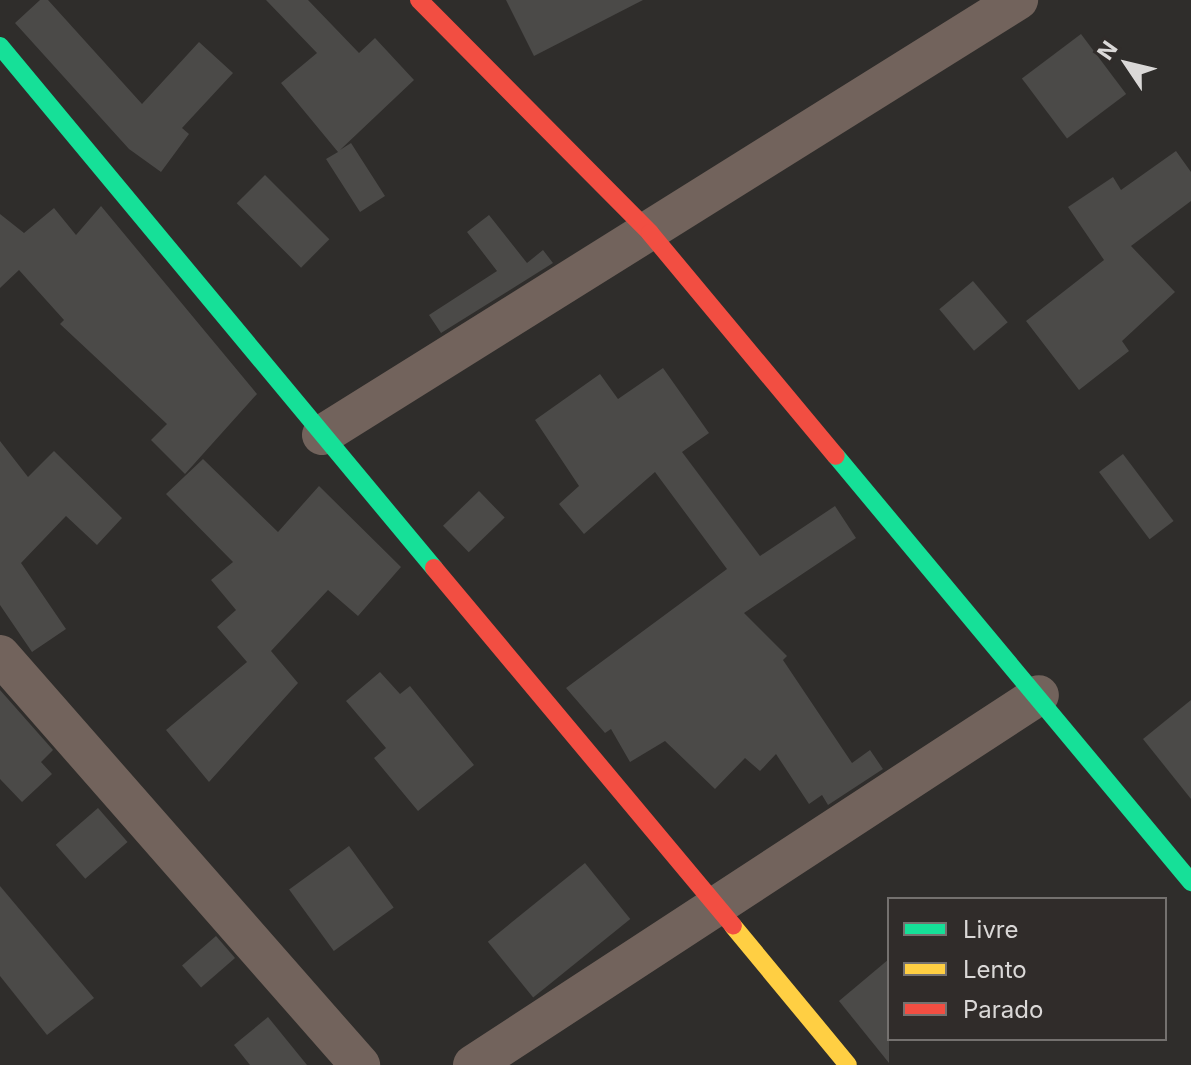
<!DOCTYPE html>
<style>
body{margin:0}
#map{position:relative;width:1191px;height:1065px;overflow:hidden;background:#2f2d2b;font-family:Inter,sans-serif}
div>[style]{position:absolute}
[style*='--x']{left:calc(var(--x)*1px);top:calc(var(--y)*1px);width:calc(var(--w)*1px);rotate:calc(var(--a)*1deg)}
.building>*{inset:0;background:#4b4a48;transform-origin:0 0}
.street>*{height:40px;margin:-20px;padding:0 20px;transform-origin:20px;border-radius:20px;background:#72635c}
.fast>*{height:18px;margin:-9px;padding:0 9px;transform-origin:9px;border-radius:9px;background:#16e098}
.slow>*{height:18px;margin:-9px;padding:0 9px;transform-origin:9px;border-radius:9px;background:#ffcf43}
.jam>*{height:18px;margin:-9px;padding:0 9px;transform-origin:9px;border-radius:9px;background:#f24e42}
span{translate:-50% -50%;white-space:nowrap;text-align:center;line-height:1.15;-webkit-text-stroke:6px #302c2a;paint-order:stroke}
.legend{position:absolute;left:887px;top:897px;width:280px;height:144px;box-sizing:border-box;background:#302c2a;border:2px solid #74716f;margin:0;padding:10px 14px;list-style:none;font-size:24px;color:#dad8d7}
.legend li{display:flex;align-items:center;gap:16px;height:40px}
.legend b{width:40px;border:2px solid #74716f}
.north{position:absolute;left:1087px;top:24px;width:80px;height:80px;-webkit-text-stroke:6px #302c2a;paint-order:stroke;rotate:305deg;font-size:22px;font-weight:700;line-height:32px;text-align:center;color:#dad8d7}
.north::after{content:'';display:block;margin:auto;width:28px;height:36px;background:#dad8d7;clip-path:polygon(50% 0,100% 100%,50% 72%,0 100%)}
</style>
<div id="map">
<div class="building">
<i style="clip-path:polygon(40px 0,48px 0,142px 104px,199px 42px,233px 73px,182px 128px,189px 134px,161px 172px,129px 149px,15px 23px)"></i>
<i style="clip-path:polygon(266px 0,308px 0,359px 53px,375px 38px,414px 80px,340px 150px,351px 143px,385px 196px,360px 212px,326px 159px,338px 152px,281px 83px,317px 53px)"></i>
<i style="clip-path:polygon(506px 0,643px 0,534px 56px)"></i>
<i style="left:1081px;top:34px;width:75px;height:74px;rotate:53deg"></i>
<i style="clip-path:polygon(1176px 151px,1191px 172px,1191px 201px,1131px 246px,1175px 292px,1122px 341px,1129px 351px,1079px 390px,1026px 321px,1104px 260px,1068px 207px,1113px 177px,1121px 190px)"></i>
<i style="left:265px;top:175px;width:91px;height:40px;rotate:45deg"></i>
<i style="clip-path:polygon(101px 206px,257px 394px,185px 474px,151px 440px,167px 424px,60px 324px,64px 320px,19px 270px,0 288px,0 214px,24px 233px,54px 208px,76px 235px)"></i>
<i style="clip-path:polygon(489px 215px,527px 263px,543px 250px,553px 263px,441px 333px,429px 315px,497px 271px,467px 232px)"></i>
<i style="left:973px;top:281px;width:54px;height:44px;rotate:50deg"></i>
<i style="clip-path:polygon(663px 368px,709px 433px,682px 452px,760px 556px,835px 506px,856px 538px,744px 613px,787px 656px,783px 660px,852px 763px,870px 750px,883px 769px,828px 805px,822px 795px,809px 804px,776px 754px,760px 771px,745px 758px,715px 789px,665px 741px,630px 762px,611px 729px,605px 733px,566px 688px,727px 569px,655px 472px,584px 534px,559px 504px,579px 486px,535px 420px,600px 374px,618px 399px)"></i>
<i style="clip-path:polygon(0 441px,28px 477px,54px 451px,122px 518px,97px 545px,66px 516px,21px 563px,66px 629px,32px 652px,0 605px)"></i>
<i style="left:1123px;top:454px;width:84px;height:30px;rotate:53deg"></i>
<i style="clip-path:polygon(203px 459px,278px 532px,319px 486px,401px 567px,358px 616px,328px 590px,271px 651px,298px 683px,209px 782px,166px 730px,247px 662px,217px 627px,236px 610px,211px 580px,233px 562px,166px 494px)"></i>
<i style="left:479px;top:491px;width:37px;height:50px;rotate:46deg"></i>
<i style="clip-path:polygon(380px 672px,400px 694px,410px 686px,474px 765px,418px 811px,374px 758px,386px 748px,346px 701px)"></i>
<i style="clip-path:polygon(0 690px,53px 750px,41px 762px,52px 774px,22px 802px,0 779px)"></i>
<i style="clip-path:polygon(1191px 700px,1191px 799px,1143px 739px)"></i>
<i style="left:98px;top:808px;width:45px;height:56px;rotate:49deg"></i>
<i style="left:349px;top:846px;width:76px;height:74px;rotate:54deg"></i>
<i style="left:585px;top:863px;width:72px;height:125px;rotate:51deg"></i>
<i style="clip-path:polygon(0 886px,94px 998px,47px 1035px,0 976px)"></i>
<i style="left:216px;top:936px;width:29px;height:45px;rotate:49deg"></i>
<i style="clip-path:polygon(889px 959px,889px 1063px,839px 1001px)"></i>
<i style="clip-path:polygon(268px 1017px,307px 1065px,250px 1065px,234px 1045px)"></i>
</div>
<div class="street">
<i style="--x:322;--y:435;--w:821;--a:-32.01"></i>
<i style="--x:0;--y:655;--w:546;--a:48.72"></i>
<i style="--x:473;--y:1065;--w:676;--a:-33.17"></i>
</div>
<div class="fast">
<i style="--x:0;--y:46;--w:679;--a:50.26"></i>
<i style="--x:836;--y:456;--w:555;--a:50.19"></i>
</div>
<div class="slow">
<i style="--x:733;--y:926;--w:180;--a:50.4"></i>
</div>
<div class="jam">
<i style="--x:419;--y:0;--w:328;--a:45.2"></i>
<i style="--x:650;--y:233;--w:290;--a:50.2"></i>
<i style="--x:434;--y:568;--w:466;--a:50.1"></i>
</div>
<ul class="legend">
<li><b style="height:10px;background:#16e098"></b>Livre</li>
<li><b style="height:10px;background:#ffcf43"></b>Lento</li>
<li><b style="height:10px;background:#f24e42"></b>Parado</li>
</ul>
<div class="north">N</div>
</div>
